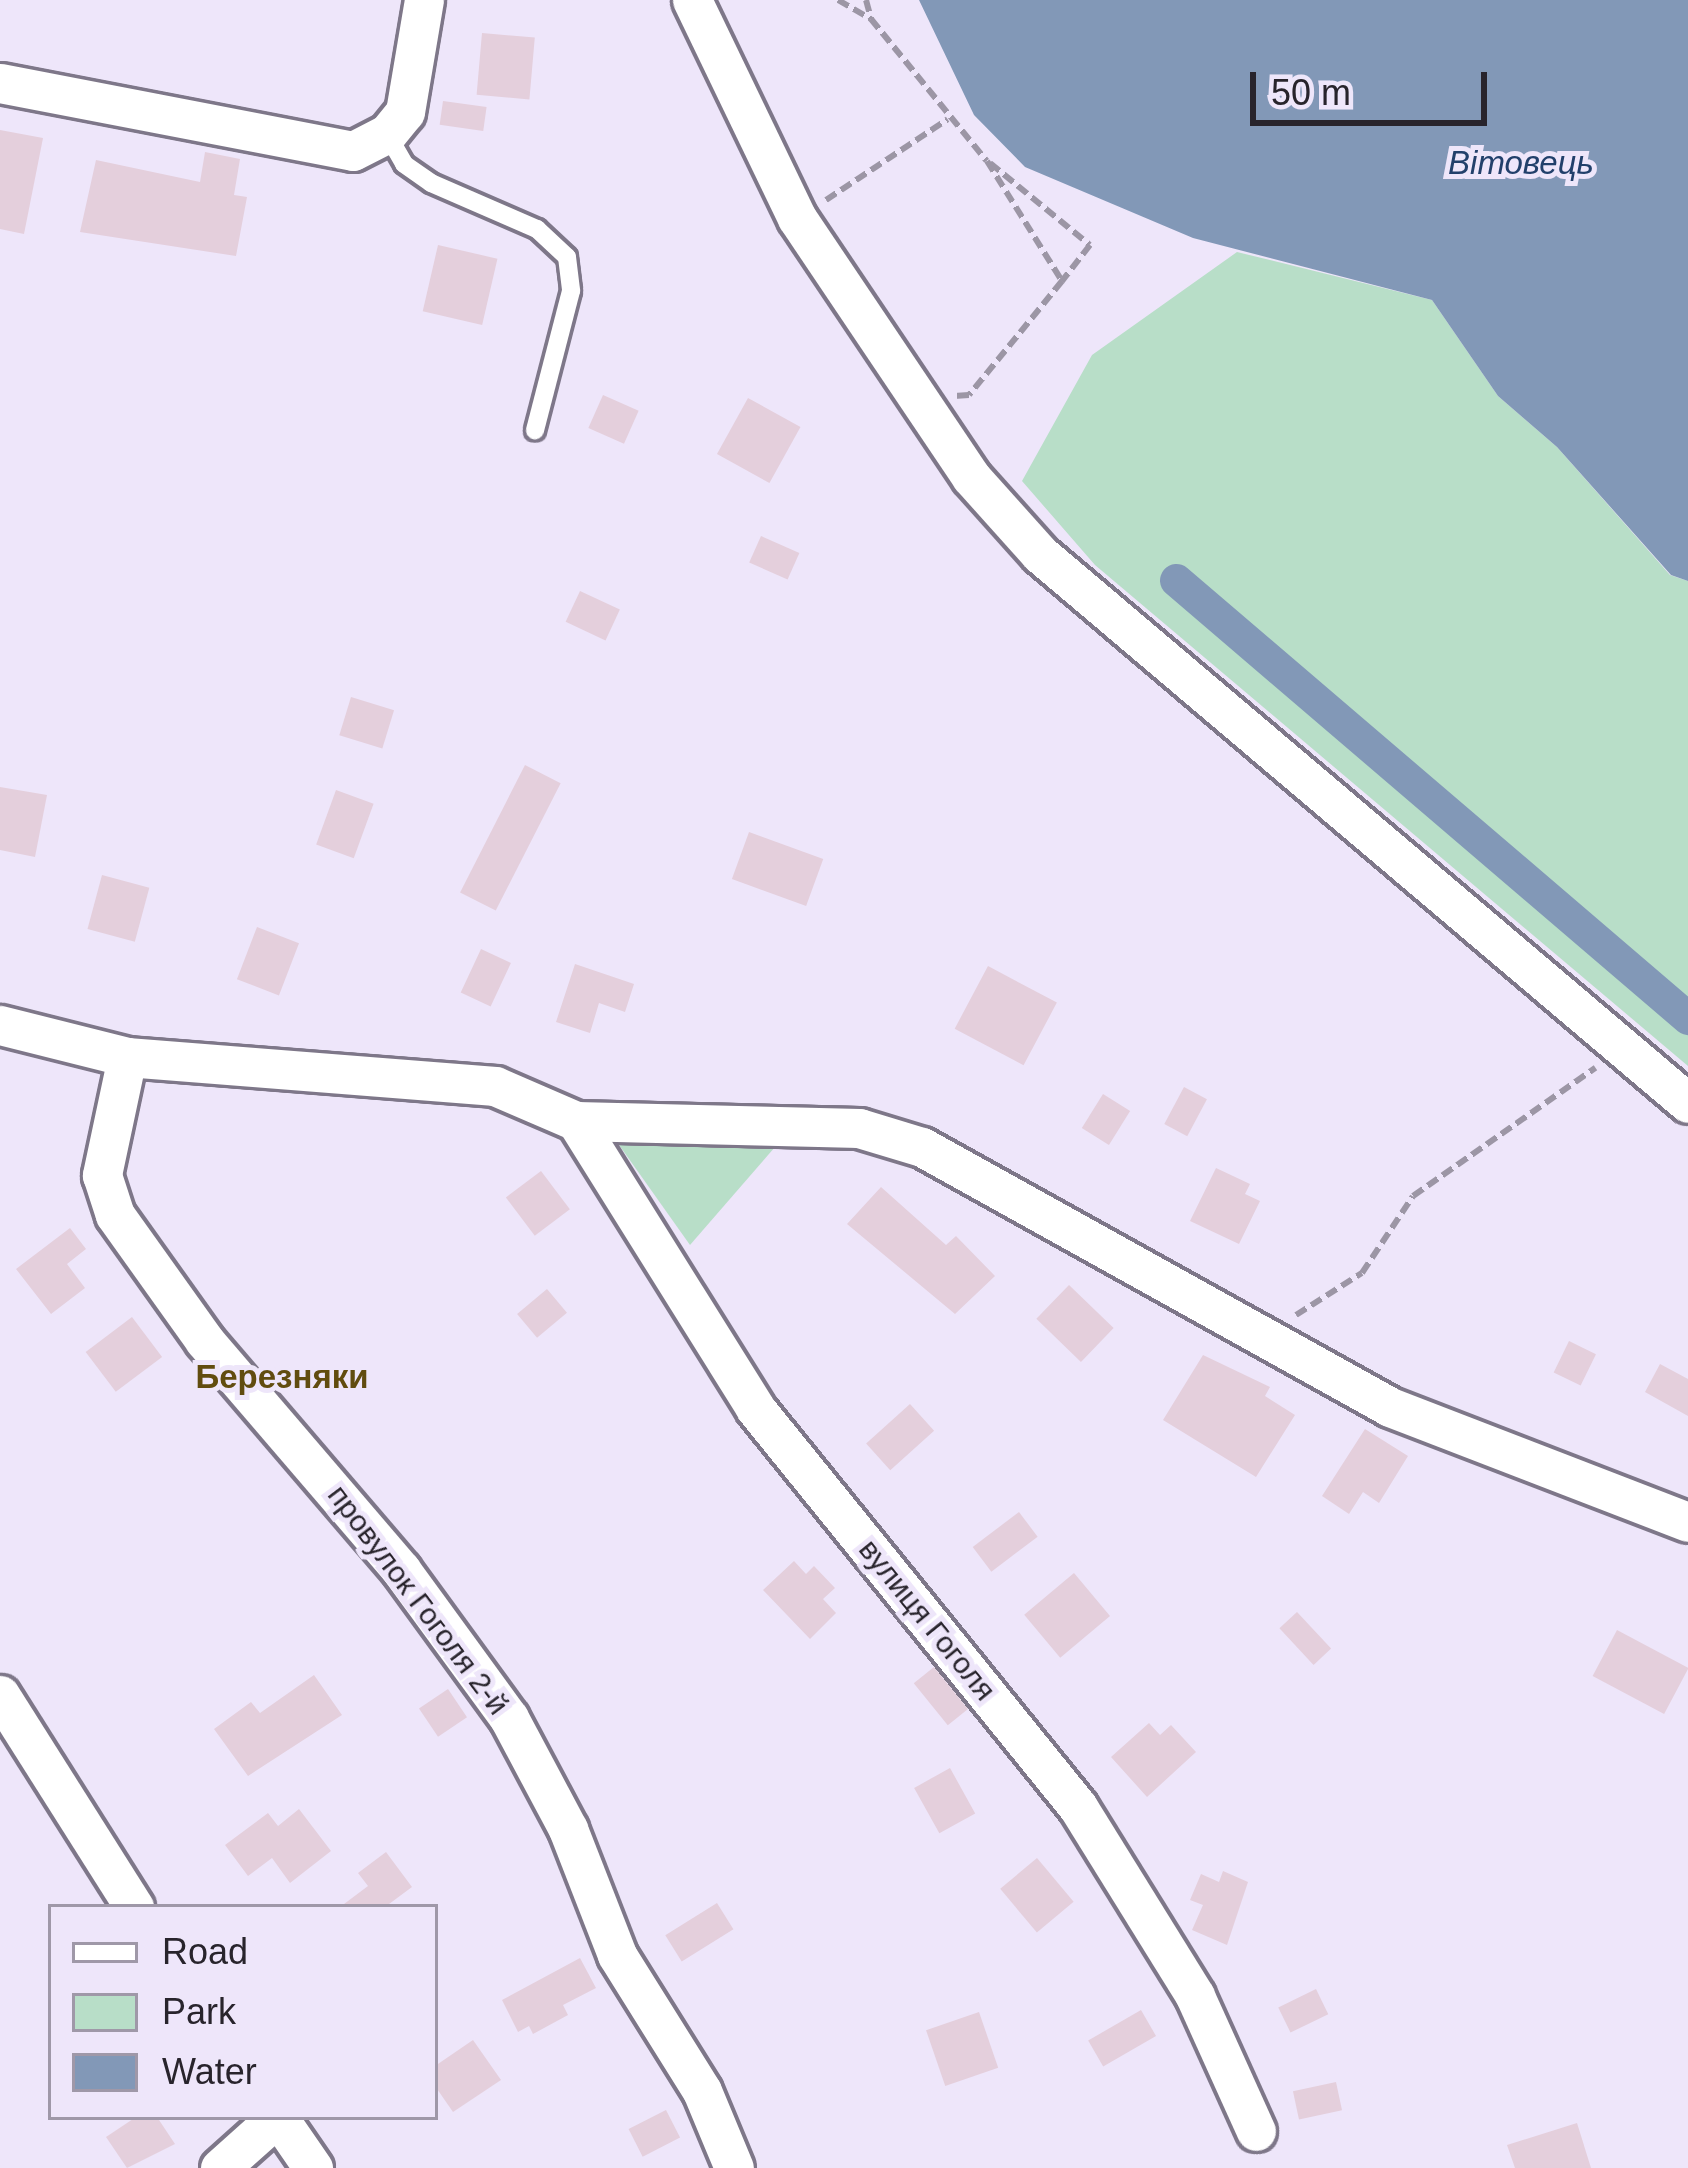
<!DOCTYPE html>
<meta charset="utf-8">
<style>
body{margin:0}
#map{position:relative;width:1688px;height:2168px;overflow:hidden;background:#eee6fa;font-family:Helvetica,sans-serif}
div>[style]{position:absolute}
[style*='--x']{left:calc(var(--x)*1px);top:calc(var(--y)*1px);width:calc(var(--w)*1px);rotate:calc(var(--a)*1deg)}
.green>*{inset:0;background:#b8dec8}
.water>*{inset:0;background:#8298b7}
.canal>*{height:33px;margin:-16.5px;padding:0 16.5px;transform-origin:16.5px;border-radius:16.5px;background:#8298b7}
.building>*{inset:0;background:#e4cfdc;transform-origin:0 0}
.path>*{height:6px;margin-top:-3px;transform-origin:0;background:repeating-linear-gradient(90deg,#9c96a5 0 12px,transparent 0 18px)}
.roads{filter:drop-shadow(3px 0 #7e7789) drop-shadow(-3px 0 #7e7789) drop-shadow(0 3px #7e7789) drop-shadow(0 -3px #7e7789)}
.service>*{height:18px;margin:-9px;padding:0 9px;transform-origin:9px;border-radius:9px;background:#fff}
.minor>*{height:39px;margin:-19.5px;padding:0 19.5px;transform-origin:19.5px;border-radius:19.5px;background:#fff}
span{translate:-50% -50%;white-space:nowrap;text-align:center;line-height:1.15;-webkit-text-stroke:10px #eee6fa;paint-order:stroke}
.street-label{font-size:30px;color:#28242c}
.water-label{font-size:33px;color:#22406b;font-style:italic}
.neighbourhood-label{font-size:33px;color:#614c0f;font-weight:700}
.legend{position:absolute;left:48px;top:1904px;width:390px;height:216px;box-sizing:border-box;background:#eee6fa;border:3px solid #9f98a8;margin:0;padding:15px 21px;list-style:none;font-size:36px;color:#28242c}
.legend li{display:flex;align-items:center;gap:24px;height:60px}
.legend b{width:60px;border:3px solid #9f98a8}
.scale{position:absolute;left:1250px;top:72px;width:237px;height:54px;box-sizing:border-box;border:6px solid #28242c;border-top:0;padding-left:15px;font-size:36px;line-height:42px;white-space:nowrap;color:#28242c;-webkit-text-stroke:9px #eee6fa;paint-order:stroke}
</style>
<div id="map">
<div class="green">
<i style="clip-path:polygon(1237px 252px,1432px 300px,1498px 396px,1557px 447px,1670px 575px,1688px 581px,1688px 1066px,1095px 565px,1022px 481px,1092px 355px)"></i>
<i style="clip-path:polygon(612px 1135px,782px 1139px,690px 1245px)"></i>
</div>
<div class="water">
<i style="clip-path:polygon(919px 0,1688px 0,1688px 581px,1671px 575px,1557px 447px,1498px 396px,1432px 300px,1193px 238px,1025px 167px,974px 115px)"></i>
</div>
<div class="canal">
<i style="--x:1176;--y:580;--w:674;--a:40.55"></i>
</div>
<div class="building">
<i style="left:482px;top:33px;width:53px;height:62px;rotate:5deg"></i>
<i style="left:443px;top:101px;width:44px;height:24px;rotate:8deg"></i>
<i style="clip-path:polygon(0 130px,43px 138px,24px 234px,0 229px)"></i>
<i style="clip-path:polygon(205px 152px,240px 159px,234px 195px,247px 197px,236px 256px,80px 232px,96px 160px,200px 182px)"></i>
<i style="left:438px;top:245px;width:61px;height:68px;rotate:13deg"></i>
<i style="left:603px;top:395px;width:39px;height:36px;rotate:24deg"></i>
<i style="left:748px;top:398px;width:60px;height:64px;rotate:29deg"></i>
<i style="left:761px;top:536px;width:42px;height:29px;rotate:24deg"></i>
<i style="left:580px;top:591px;width:44px;height:34px;rotate:25deg"></i>
<i style="left:351px;top:697px;width:45px;height:40px;rotate:17deg"></i>
<i style="left:525px;top:765px;width:40px;height:143px;rotate:27deg"></i>
<i style="clip-path:polygon(0 787px,47px 795px,35px 857px,0 850px)"></i>
<i style="left:336px;top:790px;width:40px;height:58px;rotate:20deg"></i>
<i style="left:749px;top:832px;width:79px;height:50px;rotate:20deg"></i>
<i style="left:102px;top:875px;width:49px;height:56px;rotate:15deg"></i>
<i style="left:257px;top:927px;width:45px;height:56px;rotate:21deg"></i>
<i style="left:481px;top:949px;width:33px;height:48px;rotate:25deg"></i>
<i style="clip-path:polygon(575px 964px,634px 984px,625px 1012px,599px 1003px,590px 1033px,556px 1022px)"></i>
<i style="left:988px;top:966px;width:78px;height:71px;rotate:28deg"></i>
<i style="left:1184px;top:1087px;width:26px;height:42px;rotate:28deg"></i>
<i style="left:1103px;top:1094px;width:32px;height:40px;rotate:32deg"></i>
<i style="clip-path:polygon(1216px 1168px,1250px 1184px,1245px 1194px,1260px 1201px,1239px 1244px,1190px 1221px)"></i>
<i style="left:541px;top:1171px;width:48px;height:44px;rotate:53deg"></i>
<i style="clip-path:polygon(881px 1187px,946px 1245px,956px 1236px,995px 1276px,955px 1314px,847px 1224px)"></i>
<i style="clip-path:polygon(70px 1228px,86px 1249px,67px 1264px,85px 1288px,51px 1314px,16px 1269px)"></i>
<i style="left:1069px;top:1285px;width:62px;height:47px;rotate:44deg"></i>
<i style="left:547px;top:1289px;width:31px;height:39px;rotate:50deg"></i>
<i style="left:132px;top:1317px;width:50px;height:58px;rotate:53deg"></i>
<i style="left:1569px;top:1341px;width:30px;height:35px;rotate:26deg"></i>
<i style="clip-path:polygon(1203px 1355px,1270px 1387px,1265px 1396px,1295px 1415px,1256px 1477px,1163px 1420px)"></i>
<i style="clip-path:polygon(1660px 1364px,1688px 1379px,1688px 1416px,1645px 1392px)"></i>
<i style="left:910px;top:1404px;width:36px;height:59px;rotate:48deg"></i>
<i style="clip-path:polygon(1365px 1429px,1408px 1456px,1379px 1503px,1363px 1492px,1349px 1514px,1322px 1496px)"></i>
<i style="left:1019px;top:1512px;width:31px;height:58px;rotate:53deg"></i>
<i style="clip-path:polygon(794px 1561px,806px 1574px,814px 1566px,835px 1588px,823px 1599px,836px 1613px,810px 1639px,763px 1590px)"></i>
<i style="left:1074px;top:1573px;width:56px;height:65px;rotate:50deg"></i>
<i style="left:1297px;top:1612px;width:50px;height:24px;rotate:47deg"></i>
<i style="left:1617px;top:1630px;width:81px;height:52px;rotate:28deg"></i>
<i style="left:934px;top:1667px;width:54px;height:26px;rotate:51deg"></i>
<i style="clip-path:polygon(314px 1675px,342px 1715px,248px 1776px,214px 1729px,251px 1702px,260px 1713px)"></i>
<i style="left:448px;top:1689px;width:34px;height:35px;rotate:56deg"></i>
<i style="clip-path:polygon(1149px 1723px,1160px 1735px,1171px 1725px,1196px 1752px,1147px 1797px,1111px 1757px)"></i>
<i style="left:950px;top:1768px;width:52px;height:41px;rotate:61deg"></i>
<i style="clip-path:polygon(299px 1809px,331px 1851px,290px 1883px,272px 1858px,248px 1876px,225px 1845px,268px 1813px,278px 1826px)"></i>
<i style="clip-path:polygon(386px 1852px,412px 1887px,385px 1907px,340px 1907px,368px 1886px,358px 1873px)"></i>
<i style="left:1037px;top:1858px;width:57px;height:48px;rotate:50deg"></i>
<i style="clip-path:polygon(1223px 1871px,1248px 1882px,1227px 1945px,1192px 1930px,1203px 1905px,1190px 1900px,1201px 1874px,1219px 1882px)"></i>
<i style="left:717px;top:1903px;width:31px;height:61px;rotate:58deg"></i>
<i style="clip-path:polygon(580px 1958px,596px 1988px,563px 2005px,568px 2015px,533px 2034px,529px 2026px,518px 2032px,502px 2000px)"></i>
<i style="left:1316px;top:1989px;width:28px;height:42px;rotate:64deg"></i>
<i style="left:1141px;top:2010px;width:30px;height:61px;rotate:60deg"></i>
<i style="left:979px;top:2012px;width:59px;height:56px;rotate:71deg"></i>
<i style="clip-path:polygon(473px 2040px,501px 2080px,453px 2112px,435px 2086px,435px 2066px)"></i>
<i style="left:1336px;top:2082px;width:29px;height:44px;rotate:78deg"></i>
<i style="left:666px;top:2110px;width:31px;height:42px;rotate:63deg"></i>
<i style="clip-path:polygon(136px 2117px,157px 2117px,175px 2144px,127px 2168px,106px 2137px)"></i>
<i style="clip-path:polygon(1577px 2123px,1591px 2168px,1515px 2168px,1507px 2145px)"></i>
</div>
<div class="path">
<i style="--x:838;--y:0;--w:38;--a:30"></i>
<i style="--x:871;--y:19;--w:183;--a:50.8"></i>
<i style="--x:987;--y:161;--w:142;--a:58"></i>
<i style="--x:1062;--y:281;--w:147;--a:129.2"></i>
<i style="--x:969;--y:395;--w:15;--a:176"></i>
<i style="--x:866;--y:0;--w:20;--a:75"></i>
<i style="--x:990;--y:163;--w:129;--a:39.4"></i>
<i style="--x:1090;--y:245;--w:46;--a:127.9"></i>
<i style="--x:826;--y:200;--w:146;--a:-33.6"></i>
<i style="--x:1296;--y:1315;--w:78;--a:-32.5"></i>
<i style="--x:1362;--y:1273;--w:92;--a:-56.5"></i>
<i style="--x:1413;--y:1196;--w:223;--a:-35.1"></i>
</div>
<div class="roads">
<div class="service">
<i style="--x:387;--y:134;--w:34;--a:60"></i>
<i style="--x:404;--y:164;--w:33;--a:35"></i>
<i style="--x:431;--y:183;--w:116;--a:23.5"></i>
<i style="--x:537;--y:229;--w:41;--a:43"></i>
<i style="--x:567;--y:257;--w:34;--a:83"></i>
<i style="--x:571;--y:291;--w:144;--a:104.5"></i>
</div>
<div class="minor">
<i style="--x:692;--y:0;--w:242;--a:64.3"></i>
<i style="--x:797;--y:218;--w:312;--a:56.1"></i>
<i style="--x:971;--y:477;--w:103;--a:48.1"></i>
<i style="--x:1040;--y:554;--w:849;--a:40.27"></i>
<i style="--x:0;--y:83;--w:359;--a:10.9"></i>
<i style="--x:353;--y:151;--w:38;--a:-27"></i>
<i style="--x:387;--y:134;--w:28;--a:-51"></i>
<i style="--x:405;--y:112;--w:114;--a:-80.4"></i>
<i style="--x:0;--y:1025;--w:131;--a:14.1"></i>
<i style="--x:127;--y:1057;--w:369;--a:4.5"></i>
<i style="--x:495;--y:1086;--w:88;--a:23.4"></i>
<i style="--x:576;--y:1121;--w:283;--a:1.4"></i>
<i style="--x:859;--y:1128;--w:66;--a:16.8"></i>
<i style="--x:922;--y:1147;--w:535;--a:29.05"></i>
<i style="--x:1390;--y:1407;--w:319;--a:21.1"></i>
<i style="--x:127;--y:1057;--w:121;--a:102"></i>
<i style="--x:102;--y:1175;--w:42;--a:72"></i>
<i style="--x:115;--y:1215;--w:153;--a:54.5"></i>
<i style="--x:204;--y:1340;--w:303;--a:49.4"></i>
<i style="--x:401;--y:1570;--w:183;--a:53.9"></i>
<i style="--x:509;--y:1718;--w:126;--a:62"></i>
<i style="--x:568;--y:1829;--w:135;--a:68.7"></i>
<i style="--x:617;--y:1955;--w:160;--a:58"></i>
<i style="--x:702;--y:2091;--w:83;--a:67.4"></i>
<i style="--x:576;--y:1121;--w:338;--a:58"></i>
<i style="--x:755;--y:1408;--w:513;--a:51.01"></i>
<i style="--x:1078;--y:1807;--w:222;--a:58.2"></i>
<i style="--x:1195;--y:1996;--w:148;--a:65.7"></i>
<i style="--x:0;--y:1695;--w:251;--a:57.7"></i>
<i style="--x:278;--y:2117;--w:62;--a:55.5"></i>
<i style="--x:220;--y:2168;--w:76;--a:-41.8"></i>
</div>
</div>
<div class="street-label">
<span style="left:418px;top:1600px;rotate:53deg">провулок Гоголя 2-й</span>
<span style="left:927px;top:1620px;rotate:51deg">вулиця Гоголя</span>
</div>
<div class="water-label">
<span style="left:1521px;top:163px">Вітовець</span>
</div>
<div class="neighbourhood-label">
<span style="left:282px;top:1377px">Березняки</span>
</div>
<ul class="legend">
<li><b style="height:15px;background:#fff"></b>Road</li>
<li><b style="height:33px;background:#b8dec8"></b>Park</li>
<li><b style="height:33px;background:#8298b7"></b>Water</li>
</ul>
<div class="scale">50 m</div>
</div>
